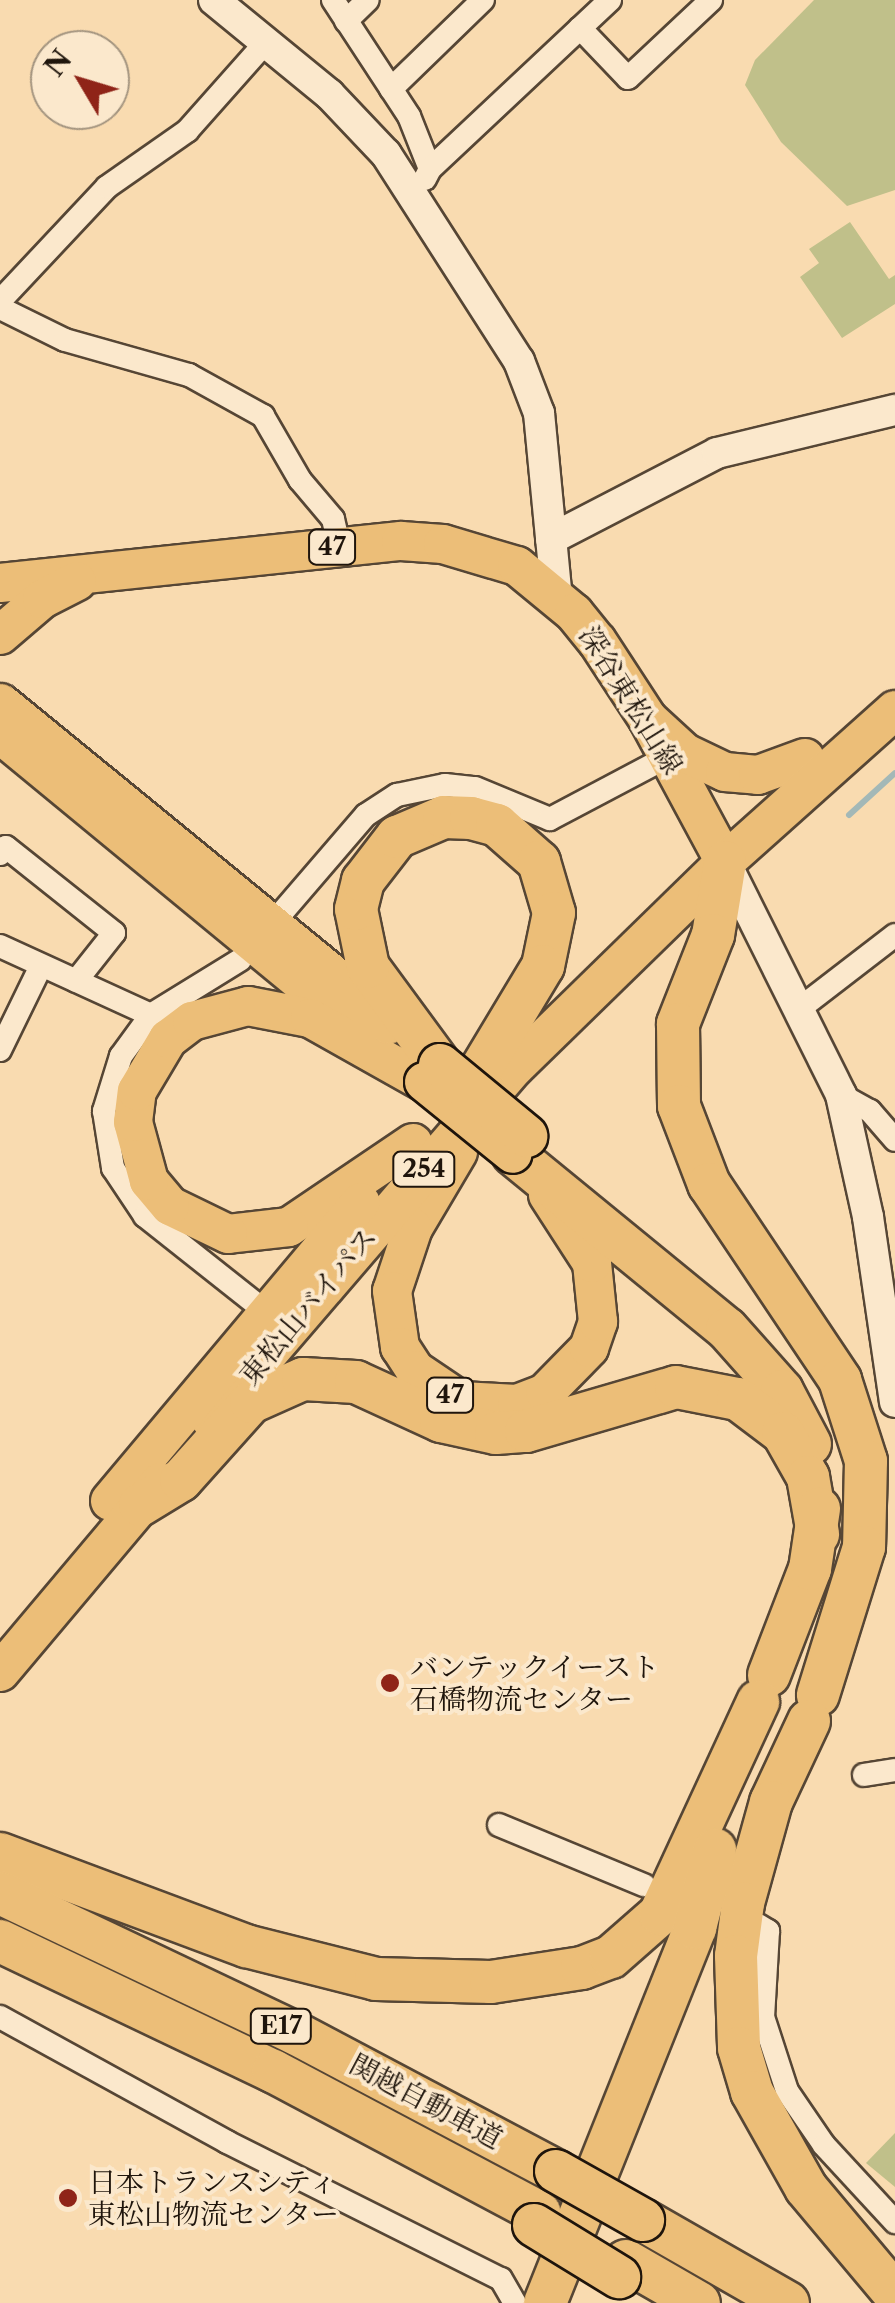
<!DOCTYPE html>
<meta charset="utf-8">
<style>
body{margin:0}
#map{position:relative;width:895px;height:2303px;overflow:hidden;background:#f9dbb0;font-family:"Libre Caslon Text","Noto Serif JP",serif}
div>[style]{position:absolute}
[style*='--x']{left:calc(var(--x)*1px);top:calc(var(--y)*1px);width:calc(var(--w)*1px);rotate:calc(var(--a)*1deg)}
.green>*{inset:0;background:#c0c08a}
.stream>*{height:6px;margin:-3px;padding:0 3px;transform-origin:3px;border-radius:3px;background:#a3b8b7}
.roads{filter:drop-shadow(2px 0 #564635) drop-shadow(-2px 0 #564635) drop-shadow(0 2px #564635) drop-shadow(0 -2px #564635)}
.minor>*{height:22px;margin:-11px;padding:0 11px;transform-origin:11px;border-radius:11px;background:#fbe8cc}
.tertiary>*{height:30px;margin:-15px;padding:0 15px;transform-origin:15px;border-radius:15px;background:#fbe8cc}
.primary>*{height:38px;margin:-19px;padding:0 19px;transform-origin:19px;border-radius:19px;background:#ecbe78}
.trunk>*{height:38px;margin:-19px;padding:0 19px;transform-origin:19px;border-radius:19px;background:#ecbe78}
.motorway>*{height:42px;margin:-21px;padding:0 21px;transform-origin:21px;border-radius:21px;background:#ecbe78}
.bridges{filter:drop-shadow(2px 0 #1f150c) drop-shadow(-2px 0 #1f150c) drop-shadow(0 2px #1f150c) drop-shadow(0 -2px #1f150c)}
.primary-bridge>*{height:38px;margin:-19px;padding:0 19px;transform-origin:19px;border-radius:19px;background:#ecbe78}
.motorway-bridge>*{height:42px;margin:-21px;padding:0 21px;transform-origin:21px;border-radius:21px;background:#ecbe78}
.dots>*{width:28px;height:28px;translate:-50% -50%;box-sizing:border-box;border:5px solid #fbe8cc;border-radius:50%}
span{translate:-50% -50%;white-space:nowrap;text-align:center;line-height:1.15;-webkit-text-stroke:8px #fbe8cc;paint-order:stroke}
.shield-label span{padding:2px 8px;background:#fbe8cc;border:2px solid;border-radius:8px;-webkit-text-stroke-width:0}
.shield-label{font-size:25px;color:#1f150c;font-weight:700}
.street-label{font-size:28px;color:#1f150c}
.poi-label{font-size:28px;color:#1f150c}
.left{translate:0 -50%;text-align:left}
.north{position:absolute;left:30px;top:30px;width:100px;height:100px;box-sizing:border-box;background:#fbe8cc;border:2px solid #a3947f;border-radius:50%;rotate:308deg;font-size:28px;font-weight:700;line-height:40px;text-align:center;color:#1f150c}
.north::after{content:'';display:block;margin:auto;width:35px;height:45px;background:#8f2418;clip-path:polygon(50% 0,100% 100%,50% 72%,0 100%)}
</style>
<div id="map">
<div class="green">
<i style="clip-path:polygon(814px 0,895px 0,895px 190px,847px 206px,781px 142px,745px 85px,755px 60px)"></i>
<i style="clip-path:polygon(850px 222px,889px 279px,895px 275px,895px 304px,842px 338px,800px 277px,819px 263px,809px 249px)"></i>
<i style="clip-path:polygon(895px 2133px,895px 2187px,866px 2163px)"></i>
</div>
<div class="stream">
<i style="--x:849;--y:815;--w:62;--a:-42.4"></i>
</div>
<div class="roads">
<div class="minor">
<i style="--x:333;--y:0;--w:139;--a:56.8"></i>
<i style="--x:409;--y:116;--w:57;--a:68.4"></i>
<i style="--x:430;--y:169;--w:11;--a:117"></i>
<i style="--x:346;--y:21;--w:30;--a:-44"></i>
<i style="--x:580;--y:28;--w:69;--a:46.2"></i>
<i style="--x:628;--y:78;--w:114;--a:-43.2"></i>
<i style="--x:391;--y:89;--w:128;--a:-44.1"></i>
<i style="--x:430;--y:169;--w:247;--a:-43.2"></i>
<i style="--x:0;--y:301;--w:156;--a:-46.8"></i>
<i style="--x:107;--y:187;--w:98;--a:-35"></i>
<i style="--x:187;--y:131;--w:119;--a:-48.4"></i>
<i style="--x:0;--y:308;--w:72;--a:26.2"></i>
<i style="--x:65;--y:340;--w:129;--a:15.8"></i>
<i style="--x:189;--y:375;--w:85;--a:29"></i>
<i style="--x:263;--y:416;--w:74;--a:60"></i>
<i style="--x:300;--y:480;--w:51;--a:49.8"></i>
<i style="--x:333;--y:519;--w:28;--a:77"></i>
<i style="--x:0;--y:854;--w:9;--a:-49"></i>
<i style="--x:6;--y:847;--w:138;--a:38.5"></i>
<i style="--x:114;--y:933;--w:61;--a:128.4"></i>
<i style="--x:279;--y:916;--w:133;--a:-49.3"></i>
<i style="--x:366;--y:815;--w:37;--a:-33"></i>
<i style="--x:397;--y:795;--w:49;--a:-11.8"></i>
<i style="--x:445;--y:785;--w:30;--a:6"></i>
<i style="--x:475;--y:788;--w:81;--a:22.5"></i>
<i style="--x:550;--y:819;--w:135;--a:-27.9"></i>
<i style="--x:0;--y:946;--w:166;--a:24.6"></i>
<i style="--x:240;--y:960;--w:105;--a:148.3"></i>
<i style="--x:151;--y:1015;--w:51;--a:126.2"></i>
<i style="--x:121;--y:1056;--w:58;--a:107.2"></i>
<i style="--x:104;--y:1111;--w:58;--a:81"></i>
<i style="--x:113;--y:1168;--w:58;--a:56.3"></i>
<i style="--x:145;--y:1216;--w:154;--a:38.4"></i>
<i style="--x:799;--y:1009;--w:121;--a:-37.6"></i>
<i style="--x:0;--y:1050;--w:93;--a:-64"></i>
<i style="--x:841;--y:1095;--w:33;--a:29"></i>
<i style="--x:870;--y:1111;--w:38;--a:49"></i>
<i style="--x:864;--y:1775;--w:31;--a:-9"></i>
<i style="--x:499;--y:1825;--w:157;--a:22.5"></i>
<i style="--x:758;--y:1925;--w:12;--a:31"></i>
<i style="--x:768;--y:1931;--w:86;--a:93.3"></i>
<i style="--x:763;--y:2017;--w:78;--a:72"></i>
<i style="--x:787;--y:2091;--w:65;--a:55.6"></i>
<i style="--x:824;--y:2145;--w:105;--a:47.3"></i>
<i style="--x:0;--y:2017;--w:259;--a:28.8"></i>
<i style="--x:227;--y:2142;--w:306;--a:26.6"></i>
<i style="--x:501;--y:2279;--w:28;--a:60"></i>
</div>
<div class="tertiary">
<i style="--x:214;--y:0;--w:149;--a:39.3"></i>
<i style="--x:329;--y:94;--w:83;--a:46.5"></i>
<i style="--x:386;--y:154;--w:246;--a:57.3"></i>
<i style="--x:519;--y:361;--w:56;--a:69"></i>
<i style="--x:539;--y:413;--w:187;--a:84.5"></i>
<i style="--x:551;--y:539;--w:187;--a:-27.4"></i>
<i style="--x:717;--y:453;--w:183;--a:-13.6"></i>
<i style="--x:725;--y:862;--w:260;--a:63.5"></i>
<i style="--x:841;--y:1095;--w:125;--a:77.5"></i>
<i style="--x:868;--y:1217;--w:187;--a:81.7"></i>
</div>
<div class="primary">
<i style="--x:0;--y:583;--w:403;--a:-6"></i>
<i style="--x:401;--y:541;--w:42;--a:4.1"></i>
<i style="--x:443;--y:544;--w:77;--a:16.6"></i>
<i style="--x:517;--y:566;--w:74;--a:39.5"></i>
<i style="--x:574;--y:613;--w:36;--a:51"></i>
<i style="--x:597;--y:641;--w:93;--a:56.8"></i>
<i style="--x:648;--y:719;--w:162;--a:61.7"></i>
<i style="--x:0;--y:635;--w:55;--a:-40.6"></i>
<i style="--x:42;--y:599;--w:39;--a:-27"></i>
<i style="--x:0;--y:734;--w:456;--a:39.5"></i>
<i style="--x:413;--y:1143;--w:150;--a:145.9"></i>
<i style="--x:289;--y:1227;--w:61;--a:173.5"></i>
<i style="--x:228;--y:1234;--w:64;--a:-154.2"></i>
<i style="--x:170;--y:1206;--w:33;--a:-130"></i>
<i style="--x:149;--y:1181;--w:61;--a:-105.2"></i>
<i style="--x:133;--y:1122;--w:31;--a:-83"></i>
<i style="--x:137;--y:1091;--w:61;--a:-59.2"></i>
<i style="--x:168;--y:1039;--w:30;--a:-37"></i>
<i style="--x:192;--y:1021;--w:58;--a:-15"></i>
<i style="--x:248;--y:1006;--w:63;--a:11"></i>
<i style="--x:310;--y:1018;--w:131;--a:29.3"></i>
<i style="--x:458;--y:1152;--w:88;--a:120.6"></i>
<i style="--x:413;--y:1228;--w:66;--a:108.4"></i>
<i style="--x:392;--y:1291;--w:57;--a:81.9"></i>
<i style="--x:400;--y:1347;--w:27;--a:57"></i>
<i style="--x:415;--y:1370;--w:55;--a:34"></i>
<i style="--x:461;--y:1401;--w:56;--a:3.1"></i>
<i style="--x:517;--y:1404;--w:30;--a:-21"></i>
<i style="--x:545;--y:1393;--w:63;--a:-45.6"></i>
<i style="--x:589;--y:1348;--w:28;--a:-71"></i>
<i style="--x:598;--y:1322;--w:59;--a:-95.8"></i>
<i style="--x:592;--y:1263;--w:81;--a:-122.9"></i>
</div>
<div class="trunk">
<i style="--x:648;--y:719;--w:50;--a:42.6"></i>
<i style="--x:685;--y:753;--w:44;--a:25.4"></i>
<i style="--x:725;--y:772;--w:33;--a:5"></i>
<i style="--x:758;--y:775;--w:50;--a:-19.9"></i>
<i style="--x:211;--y:1420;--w:466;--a:-49.3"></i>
<i style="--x:515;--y:1067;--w:293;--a:-44.3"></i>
<i style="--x:725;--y:862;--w:228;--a:-41.8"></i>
<i style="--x:110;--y:1501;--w:390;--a:-50"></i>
<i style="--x:0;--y:1672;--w:248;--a:-49.9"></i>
</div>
<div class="motorway">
<i style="--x:0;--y:705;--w:502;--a:39.27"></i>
<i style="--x:725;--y:862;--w:74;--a:99.3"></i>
<i style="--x:713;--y:935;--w:96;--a:111.5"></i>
<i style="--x:678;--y:1024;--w:82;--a:89.3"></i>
<i style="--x:679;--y:1106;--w:84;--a:69"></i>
<i style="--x:709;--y:1184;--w:236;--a:56.2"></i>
<i style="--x:840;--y:1380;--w:85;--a:72.2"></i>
<i style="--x:866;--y:1461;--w:86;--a:91.3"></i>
<i style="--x:864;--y:1547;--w:155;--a:107.3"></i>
<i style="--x:440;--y:1065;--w:122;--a:-126.3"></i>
<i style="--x:368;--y:967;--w:59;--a:-101.7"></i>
<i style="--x:356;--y:909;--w:29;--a:-76"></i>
<i style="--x:363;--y:881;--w:56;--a:-52.3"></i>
<i style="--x:397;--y:837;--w:51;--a:-23.1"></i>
<i style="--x:444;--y:817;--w:27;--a:2"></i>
<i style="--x:471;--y:818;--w:27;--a:15"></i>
<i style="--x:497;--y:825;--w:56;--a:41.4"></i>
<i style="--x:539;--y:862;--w:53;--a:73.6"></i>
<i style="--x:554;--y:913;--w:54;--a:101.7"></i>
<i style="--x:543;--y:966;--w:120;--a:121"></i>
<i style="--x:513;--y:1154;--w:276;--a:39.3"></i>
<i style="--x:727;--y:1329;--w:83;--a:48.4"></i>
<i style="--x:782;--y:1391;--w:60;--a:62.2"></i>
<i style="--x:140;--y:1505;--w:48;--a:-31.4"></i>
<i style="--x:181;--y:1480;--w:105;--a:-48.1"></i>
<i style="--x:251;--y:1402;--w:57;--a:-23.9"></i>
<i style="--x:303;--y:1379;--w:53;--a:3.2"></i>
<i style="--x:356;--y:1382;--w:94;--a:24.6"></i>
<i style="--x:441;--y:1421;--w:56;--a:12.3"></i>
<i style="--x:496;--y:1433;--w:30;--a:-4"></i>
<i style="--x:526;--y:1431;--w:156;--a:-16.3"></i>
<i style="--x:676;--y:1387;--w:63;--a:11"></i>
<i style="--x:738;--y:1399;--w:56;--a:37.1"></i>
<i style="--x:783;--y:1433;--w:51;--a:60.4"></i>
<i style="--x:808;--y:1477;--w:58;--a:80"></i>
<i style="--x:769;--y:1675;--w:114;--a:-68.9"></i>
<i style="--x:810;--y:1569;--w:61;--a:-81.5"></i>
<i style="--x:809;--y:1721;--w:89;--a:115.1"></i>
<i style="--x:771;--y:1802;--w:105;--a:105.5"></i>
<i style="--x:743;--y:1903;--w:53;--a:97.5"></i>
<i style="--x:736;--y:1956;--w:92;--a:88.1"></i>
<i style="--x:739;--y:2048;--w:46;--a:73.5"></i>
<i style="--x:752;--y:2092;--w:110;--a:60.6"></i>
<i style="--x:806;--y:2188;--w:138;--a:50"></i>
<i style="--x:0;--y:1854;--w:263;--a:20.5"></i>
<i style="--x:246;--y:1946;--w:134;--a:14.2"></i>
<i style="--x:376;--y:1979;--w:115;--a:1.5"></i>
<i style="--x:491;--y:1982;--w:92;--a:-8.7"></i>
<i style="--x:582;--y:1968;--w:31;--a:-21"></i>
<i style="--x:611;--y:1957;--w:65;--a:-41.3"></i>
<i style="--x:660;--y:1914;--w:234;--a:-65.2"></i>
<i style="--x:0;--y:1893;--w:327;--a:25.4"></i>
<i style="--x:295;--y:2033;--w:295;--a:27.9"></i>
<i style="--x:0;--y:1941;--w:302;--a:25.5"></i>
<i style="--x:273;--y:2071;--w:302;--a:28"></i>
<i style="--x:643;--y:2220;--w:167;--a:29.8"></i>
<i style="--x:626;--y:2261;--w:84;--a:29.9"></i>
<i style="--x:545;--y:2303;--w:404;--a:-68.2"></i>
<i style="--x:695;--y:1928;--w:81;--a:-75.6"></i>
</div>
</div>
<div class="bridges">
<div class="primary-bridge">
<i style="--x:424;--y:1082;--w:114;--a:39"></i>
</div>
<div class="motorway-bridge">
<i style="--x:440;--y:1065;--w:112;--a:39.5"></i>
<i style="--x:556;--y:2171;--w:100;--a:29.4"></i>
<i style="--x:534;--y:2225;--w:100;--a:31.5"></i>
</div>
</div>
<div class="dots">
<i style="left:390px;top:1683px;background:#8f2418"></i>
<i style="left:68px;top:2198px;background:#8f2418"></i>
</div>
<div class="shield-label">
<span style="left:332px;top:547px">47</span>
<span style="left:424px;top:1169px">254</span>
<span style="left:450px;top:1395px">47</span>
<span style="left:281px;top:2026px">E17</span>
</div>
<div class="street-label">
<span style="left:631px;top:700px;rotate:58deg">深谷東松山線</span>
<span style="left:308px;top:1306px;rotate:-50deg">東松山バイパス</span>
<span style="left:426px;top:2101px;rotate:28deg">関越自動車道</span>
</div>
<div class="poi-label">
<span class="left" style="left:410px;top:1683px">バンテックイースト<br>石橋物流センター</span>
<span class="left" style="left:88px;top:2198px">日本トランスシティ<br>東松山物流センター</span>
</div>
<div class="north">N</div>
</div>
